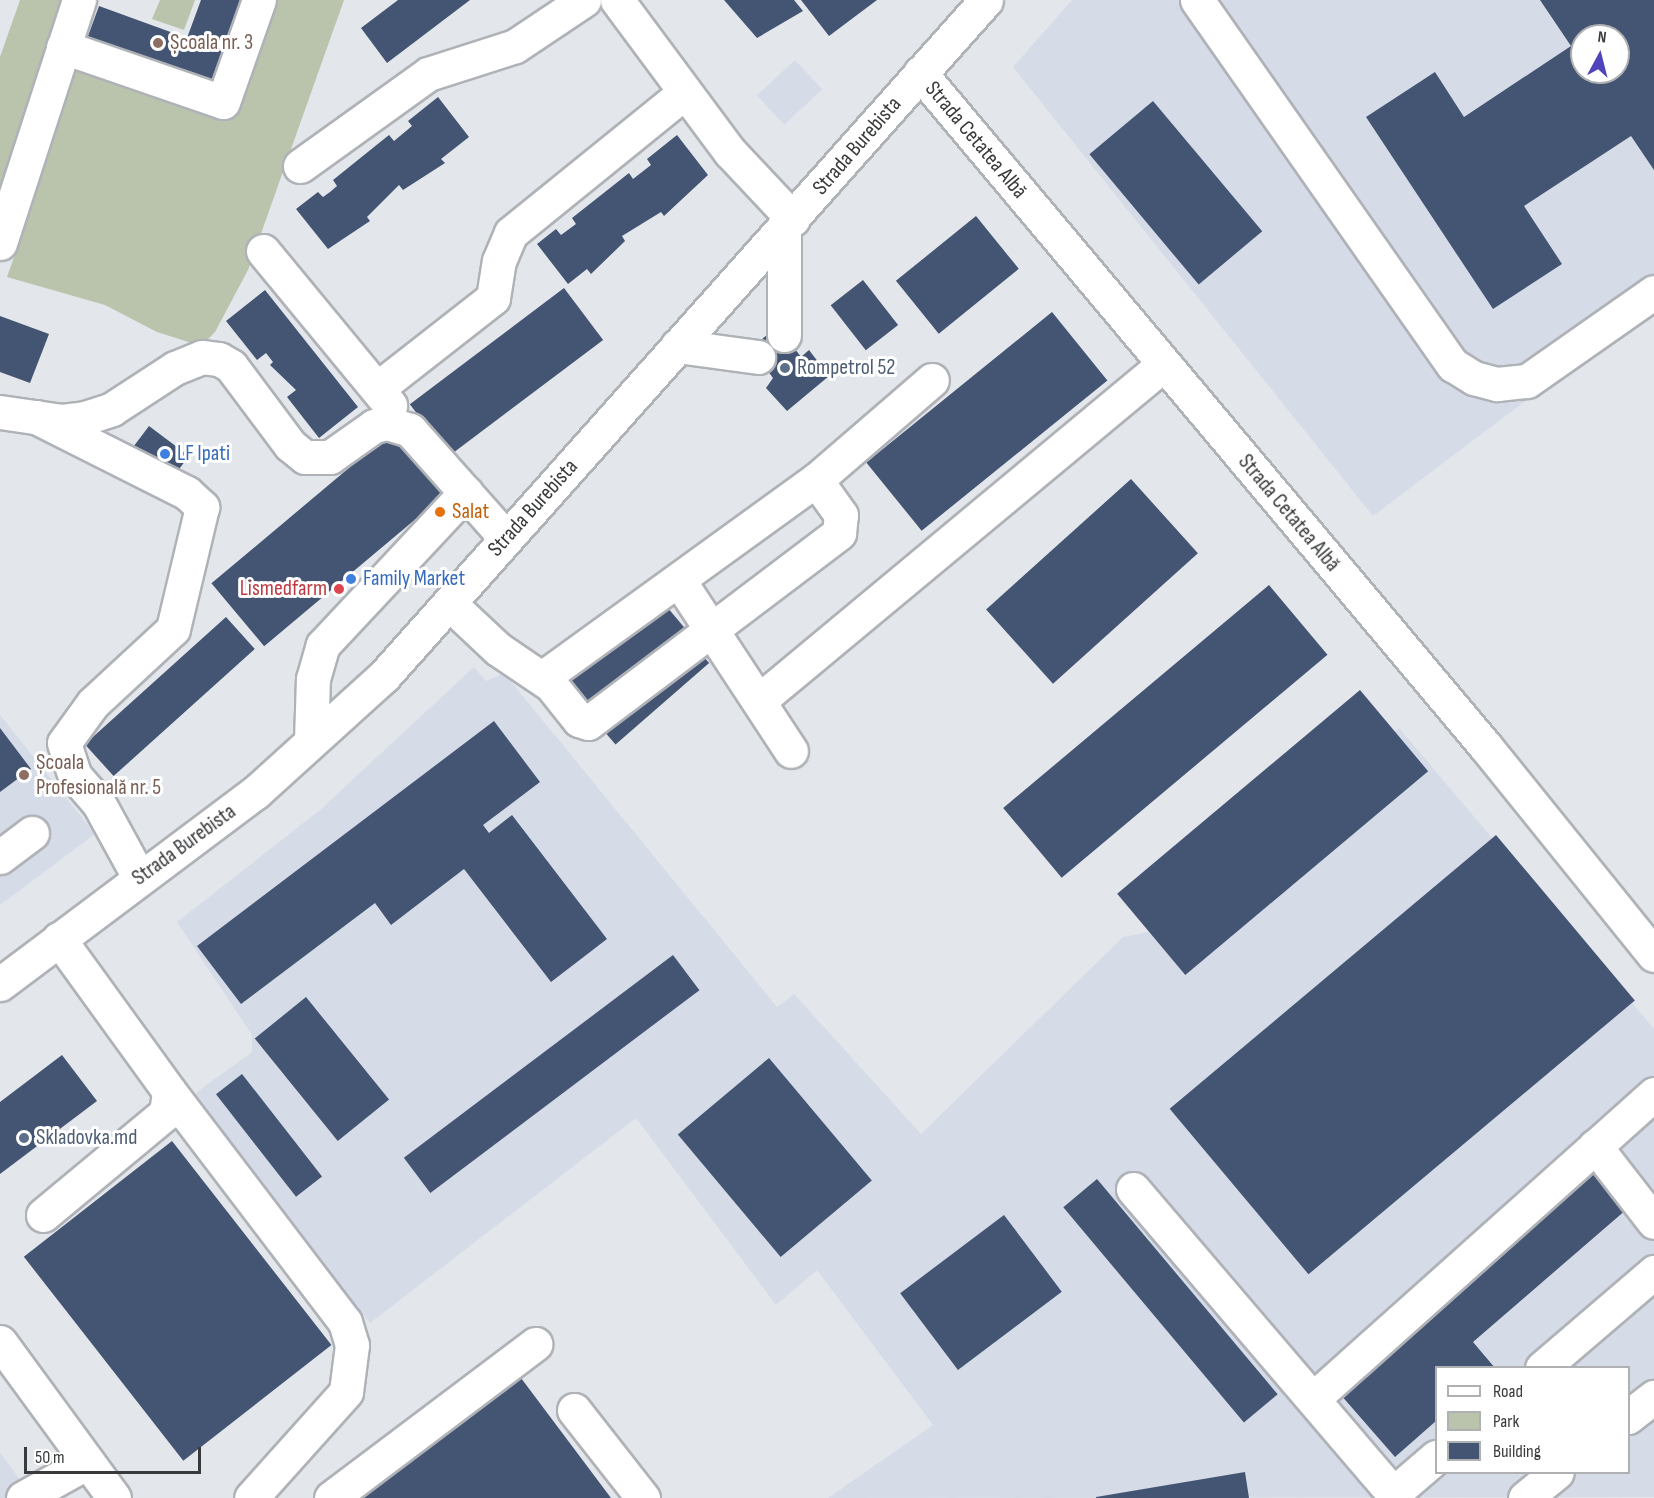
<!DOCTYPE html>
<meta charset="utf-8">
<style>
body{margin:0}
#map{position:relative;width:1654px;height:1498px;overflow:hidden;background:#e3e6eb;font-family:"Sofia Sans Condensed",sans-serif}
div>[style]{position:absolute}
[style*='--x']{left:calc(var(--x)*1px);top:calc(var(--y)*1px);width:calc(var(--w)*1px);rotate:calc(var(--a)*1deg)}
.built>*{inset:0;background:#d5dce8;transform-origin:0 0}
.green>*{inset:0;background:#bac4ac}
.building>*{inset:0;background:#435573;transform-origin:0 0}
.roads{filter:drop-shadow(2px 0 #afb2b7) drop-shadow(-2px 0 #afb2b7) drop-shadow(0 2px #afb2b7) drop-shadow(0 -2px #afb2b7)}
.minor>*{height:33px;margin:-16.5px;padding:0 16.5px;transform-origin:16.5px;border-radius:16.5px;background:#fff}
.major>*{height:33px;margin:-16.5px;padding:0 16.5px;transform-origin:16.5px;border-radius:16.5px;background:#fff}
.dots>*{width:16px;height:16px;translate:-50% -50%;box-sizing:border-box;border:3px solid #fff;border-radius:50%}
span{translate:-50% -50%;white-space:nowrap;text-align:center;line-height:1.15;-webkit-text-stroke:6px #fff;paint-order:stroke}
.education-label{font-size:22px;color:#785e54}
.left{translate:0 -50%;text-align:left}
.street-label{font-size:22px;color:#383a3c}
.service-label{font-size:22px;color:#4e5e75}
.shop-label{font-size:22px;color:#366cbe}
.food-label{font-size:22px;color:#c56008}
.health-label{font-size:22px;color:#be3a42}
.right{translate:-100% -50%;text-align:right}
.legend{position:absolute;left:1435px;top:1366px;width:195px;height:108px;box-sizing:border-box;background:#fff;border:2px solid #afb0b1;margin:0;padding:8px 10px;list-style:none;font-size:18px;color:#383a3c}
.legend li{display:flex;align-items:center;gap:12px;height:30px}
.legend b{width:30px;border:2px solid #afb0b1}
.north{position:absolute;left:1570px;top:24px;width:60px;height:60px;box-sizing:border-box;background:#fff;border:2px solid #afb0b1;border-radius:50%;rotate:7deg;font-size:16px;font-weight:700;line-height:24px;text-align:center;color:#383a3c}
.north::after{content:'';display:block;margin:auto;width:21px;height:27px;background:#5044bc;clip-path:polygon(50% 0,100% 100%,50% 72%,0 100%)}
.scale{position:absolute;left:24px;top:1447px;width:177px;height:27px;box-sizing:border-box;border:3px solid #383a3c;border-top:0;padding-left:8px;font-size:18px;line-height:21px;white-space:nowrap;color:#383a3c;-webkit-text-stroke:4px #fff;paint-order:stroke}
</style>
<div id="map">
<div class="built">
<i style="clip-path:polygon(evenodd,1072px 0,1654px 0,1654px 304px,1373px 516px,1013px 67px,1072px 0,1582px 36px,1618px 36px,1618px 72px,1582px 72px,1582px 36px)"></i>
<i style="left:795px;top:60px;width:40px;height:52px;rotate:47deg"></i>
<i style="clip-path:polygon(evenodd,474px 667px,486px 681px,504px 673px,777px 1007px,794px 994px,921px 1134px,1123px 937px,1149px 932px,1399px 728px,1654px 1029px,1654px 1497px,828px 1498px,933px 1425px,817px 1270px,776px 1305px,636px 1118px,370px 1323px,285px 1220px,195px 1098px,197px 1092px,252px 1052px,252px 1035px,177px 922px,320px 810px,474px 667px,1436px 1368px,1628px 1368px,1628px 1472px,1436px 1472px,1436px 1368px)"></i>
<i style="clip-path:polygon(0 715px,95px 834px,0 905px)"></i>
<i style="clip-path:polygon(0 1453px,34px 1498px,0 1498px)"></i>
</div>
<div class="green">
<i style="clip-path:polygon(20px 0,72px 0,0 196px,0 57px)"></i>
<i style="clip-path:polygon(160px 0,195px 0,184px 30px,152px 19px)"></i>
<i style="clip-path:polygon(272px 0,344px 0,248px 270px,215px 332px,201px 346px,157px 332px,105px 305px,7px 277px,30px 212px,20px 206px,68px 61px,230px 108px)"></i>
</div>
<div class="building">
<i style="clip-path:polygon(201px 0,245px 0,211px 93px,84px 47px,99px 6px,187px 38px)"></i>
<i style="clip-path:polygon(398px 0,470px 0,387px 63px,361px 28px)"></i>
<i style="clip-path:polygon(724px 0,794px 0,803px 11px,757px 38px)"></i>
<i style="clip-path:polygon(801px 0,877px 0,829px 36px)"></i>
<i style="clip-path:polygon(evenodd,1540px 0,1654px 0,1654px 170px,1631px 136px,1524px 206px,1562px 264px,1493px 309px,1366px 117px,1435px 72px,1464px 117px,1571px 46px,1540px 0,1582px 36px,1618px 36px,1618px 72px,1582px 72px,1582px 36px)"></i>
<i style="clip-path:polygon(438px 97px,469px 137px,441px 159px,445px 163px,403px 190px,399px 185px,367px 217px,370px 221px,328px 249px,296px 209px,318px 192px,323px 197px,330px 192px,337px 186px,333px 180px,389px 135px,394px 141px,412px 126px,408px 121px)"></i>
<i style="left:1153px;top:101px;width:170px;height:83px;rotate:50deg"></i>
<i style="clip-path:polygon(677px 135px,708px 175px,664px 216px,661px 212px,622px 236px,625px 241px,591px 274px,587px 269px,568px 284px,537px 244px,556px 229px,561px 235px,576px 224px,572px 218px,629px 173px,633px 179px,651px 165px,647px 159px)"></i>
<i style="left:976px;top:216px;width:68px;height:103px;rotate:51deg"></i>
<i style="left:863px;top:280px;width:57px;height:41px;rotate:52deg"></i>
<i style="left:564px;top:288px;width:65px;height:193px;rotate:53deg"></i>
<i style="clip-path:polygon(265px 290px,358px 407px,319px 438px,287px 397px,296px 390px,270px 365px,273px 362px,266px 353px,257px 360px,226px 321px)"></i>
<i style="left:1052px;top:312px;width:88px;height:239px;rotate:51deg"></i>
<i style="clip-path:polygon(0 316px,49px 334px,30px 383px,0 372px)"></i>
<i style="clip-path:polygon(778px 326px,801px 357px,809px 350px,829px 376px,787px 411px,766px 388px,773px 378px,751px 348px)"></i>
<i style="left:149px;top:426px;width:50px;height:25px;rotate:37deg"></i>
<i style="left:393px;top:431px;width:82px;height:237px;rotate:50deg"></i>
<i style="left:1131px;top:479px;width:100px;height:195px;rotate:48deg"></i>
<i style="left:1269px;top:585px;width:91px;height:347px;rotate:50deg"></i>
<i style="left:662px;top:601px;width:35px;height:127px;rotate:50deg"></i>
<i style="left:226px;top:617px;width:43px;height:190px;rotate:48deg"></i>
<i style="left:696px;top:648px;width:20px;height:124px;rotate:49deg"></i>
<i style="left:1360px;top:690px;width:106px;height:317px;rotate:50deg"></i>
<i style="clip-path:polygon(494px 721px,540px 782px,483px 825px,489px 833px,512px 815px,607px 939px,551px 982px,464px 869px,391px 925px,375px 903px,241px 1004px,197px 946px)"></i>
<i style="clip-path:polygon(0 728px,31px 769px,0 792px)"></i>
<i style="left:1496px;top:835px;width:216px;height:426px;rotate:50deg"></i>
<i style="left:673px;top:955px;width:44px;height:337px;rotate:53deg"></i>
<i style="left:306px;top:997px;width:132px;height:66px;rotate:51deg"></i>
<i style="clip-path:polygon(62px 1055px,97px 1101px,0 1174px,0 1102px)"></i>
<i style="left:769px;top:1058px;width:160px;height:119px;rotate:50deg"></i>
<i style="left:242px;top:1074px;width:130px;height:33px;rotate:52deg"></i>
<i style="left:172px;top:1141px;width:259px;height:188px;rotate:52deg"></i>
<i style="clip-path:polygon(1595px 1173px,1627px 1209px,1473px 1342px,1495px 1368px,1436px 1368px,1436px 1421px,1395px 1457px,1340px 1394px)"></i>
<i style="left:1097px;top:1179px;width:281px;height:44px;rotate:50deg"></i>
<i style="left:1004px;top:1215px;width:96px;height:130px;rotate:53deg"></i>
<i style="clip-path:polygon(518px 1374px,611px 1498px,350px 1498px)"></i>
<i style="clip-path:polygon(1245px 1472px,1249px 1498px,1096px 1498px,1096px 1497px)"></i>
</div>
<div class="roads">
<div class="minor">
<i style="--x:617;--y:0;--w:189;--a:53.4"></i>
<i style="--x:730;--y:152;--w:92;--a:46.8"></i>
<i style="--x:1197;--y:0;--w:446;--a:55"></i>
<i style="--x:1453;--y:365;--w:25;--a:32"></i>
<i style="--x:1474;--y:378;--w:24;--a:15"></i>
<i style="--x:1497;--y:384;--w:30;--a:-6"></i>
<i style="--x:1527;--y:381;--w:155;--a:-35"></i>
<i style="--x:63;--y:47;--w:169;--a:19"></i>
<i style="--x:223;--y:102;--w:108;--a:-70.6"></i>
<i style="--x:920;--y:73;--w:880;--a:49.98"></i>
<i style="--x:1486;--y:747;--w:267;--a:51.1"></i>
<i style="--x:300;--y:166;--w:158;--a:-35.7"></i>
<i style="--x:428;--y:74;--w:91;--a:-17.8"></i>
<i style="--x:515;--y:46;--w:83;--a:-33.7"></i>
<i style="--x:784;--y:228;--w:107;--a:90"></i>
<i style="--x:0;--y:243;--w:256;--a:-72"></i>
<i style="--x:263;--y:251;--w:200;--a:50.5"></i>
<i style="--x:677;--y:346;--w:82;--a:7.7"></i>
<i style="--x:378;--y:388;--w:146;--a:-38"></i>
<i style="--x:493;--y:298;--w:37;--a:-81"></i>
<i style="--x:499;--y:261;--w:30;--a:-67"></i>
<i style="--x:511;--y:233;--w:223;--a:-39"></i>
<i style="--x:0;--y:412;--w:63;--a:8.3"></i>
<i style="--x:62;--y:421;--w:23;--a:-7"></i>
<i style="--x:85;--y:418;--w:28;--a:-18"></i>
<i style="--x:112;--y:409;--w:75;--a:-33.1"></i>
<i style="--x:175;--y:368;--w:29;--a:-22"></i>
<i style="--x:202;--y:357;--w:17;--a:7"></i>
<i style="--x:219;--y:359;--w:14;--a:30"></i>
<i style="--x:231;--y:366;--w:99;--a:53.2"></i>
<i style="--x:290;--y:445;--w:19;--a:39"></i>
<i style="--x:305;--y:457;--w:25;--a:0"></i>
<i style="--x:330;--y:457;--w:54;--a:-35.2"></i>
<i style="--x:374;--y:426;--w:13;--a:-13"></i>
<i style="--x:387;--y:423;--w:24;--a:17"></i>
<i style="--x:410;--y:430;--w:144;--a:48.4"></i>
<i style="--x:36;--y:417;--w:169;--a:26.7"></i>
<i style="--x:187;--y:493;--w:21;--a:43"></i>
<i style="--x:202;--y:507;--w:125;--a:103.4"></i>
<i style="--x:173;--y:629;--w:109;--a:137.2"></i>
<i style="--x:93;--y:703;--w:49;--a:125.9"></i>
<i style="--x:64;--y:743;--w:35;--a:72"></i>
<i style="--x:75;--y:776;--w:35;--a:49"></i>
<i style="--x:98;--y:802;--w:85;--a:61.3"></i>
<i style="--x:680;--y:582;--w:202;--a:56.7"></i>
<i style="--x:449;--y:603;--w:67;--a:43.2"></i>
<i style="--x:498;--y:649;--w:64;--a:34.2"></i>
<i style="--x:551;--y:685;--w:45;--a:51.3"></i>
<i style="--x:579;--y:720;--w:9;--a:18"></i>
<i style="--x:588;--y:723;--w:315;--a:-37.1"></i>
<i style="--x:839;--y:533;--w:18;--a:-84"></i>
<i style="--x:841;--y:515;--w:43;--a:-125.5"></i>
<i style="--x:542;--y:678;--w:338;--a:-35.9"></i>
<i style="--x:816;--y:480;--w:153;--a:-40.8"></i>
<i style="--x:761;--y:699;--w:524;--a:-39.74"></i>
<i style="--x:311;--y:741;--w:62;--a:-88.2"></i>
<i style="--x:313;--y:679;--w:35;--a:-74"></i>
<i style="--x:323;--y:645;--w:209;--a:-46.9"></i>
<i style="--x:0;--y:857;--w:40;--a:-37"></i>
<i style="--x:169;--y:1091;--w:290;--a:52.7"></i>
<i style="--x:345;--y:1322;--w:24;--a:73"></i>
<i style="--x:352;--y:1345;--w:47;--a:97.3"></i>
<i style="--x:346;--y:1392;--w:142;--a:131.9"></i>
<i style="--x:1595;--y:1146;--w:96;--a:52.2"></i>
<i style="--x:1133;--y:1189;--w:406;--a:49.5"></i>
<i style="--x:43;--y:1215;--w:160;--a:-39.7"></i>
<i style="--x:166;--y:1113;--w:22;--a:-82"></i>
<i style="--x:169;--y:1091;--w:188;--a:-125.9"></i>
<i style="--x:0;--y:1342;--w:193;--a:53.8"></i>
<i style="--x:1542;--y:1368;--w:148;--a:-40.6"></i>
<i style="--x:1314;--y:1398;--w:456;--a:-41.8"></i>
<i style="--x:574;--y:1410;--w:112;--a:51.9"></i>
<i style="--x:1628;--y:1417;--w:33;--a:-38"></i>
<i style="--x:1393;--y:1494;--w:57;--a:-40.7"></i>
<i style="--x:23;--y:1498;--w:74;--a:-29"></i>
<i style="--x:331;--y:1498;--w:256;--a:-37"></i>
<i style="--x:1525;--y:1498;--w:41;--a:-39.1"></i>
</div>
<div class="major">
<i style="--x:0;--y:984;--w:320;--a:-36.9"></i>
<i style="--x:256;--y:792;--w:173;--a:-42.2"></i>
<i style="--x:384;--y:676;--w:905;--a:-48.31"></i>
</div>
</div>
<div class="dots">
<i style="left:158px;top:43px;background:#8d6e63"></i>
<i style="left:785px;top:368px;background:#5c6f8a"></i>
<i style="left:165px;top:454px;background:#3f7fe0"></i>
<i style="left:440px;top:512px;background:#e8710a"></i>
<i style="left:351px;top:579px;background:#3f7fe0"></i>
<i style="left:339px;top:589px;background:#e0444e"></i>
<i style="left:24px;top:775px;background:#8d6e63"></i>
<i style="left:24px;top:1138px;background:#5c6f8a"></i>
</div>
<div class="education-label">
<span class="left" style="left:170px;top:43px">Școala nr. 3</span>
<span class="left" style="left:36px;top:775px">Școala<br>Profesională nr. 5</span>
</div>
<div class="street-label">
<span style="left:976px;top:140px;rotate:50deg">Strada Cetatea Albă</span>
<span style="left:857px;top:146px;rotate:-49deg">Strada Burebista</span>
<span style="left:533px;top:508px;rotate:-48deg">Strada Burebista</span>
<span style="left:1289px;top:513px;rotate:50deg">Strada Cetatea Albă</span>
<span style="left:184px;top:845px;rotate:-36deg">Strada Burebista</span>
</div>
<div class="service-label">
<span class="left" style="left:797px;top:368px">Rompetrol 52</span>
<span class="left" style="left:36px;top:1138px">Skladovka.md</span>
</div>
<div class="shop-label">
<span class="left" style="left:177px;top:454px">LF Ipati</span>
<span class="left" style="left:363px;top:579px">Family Market</span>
</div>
<div class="food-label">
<span class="left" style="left:452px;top:512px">Salat</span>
</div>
<div class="health-label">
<span class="right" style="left:327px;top:589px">Lismedfarm</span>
</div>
<ul class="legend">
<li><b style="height:8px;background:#fff"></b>Road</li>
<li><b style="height:16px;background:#bac4ac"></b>Park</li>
<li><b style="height:16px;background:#435573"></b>Building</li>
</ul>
<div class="north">N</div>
<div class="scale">50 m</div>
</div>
